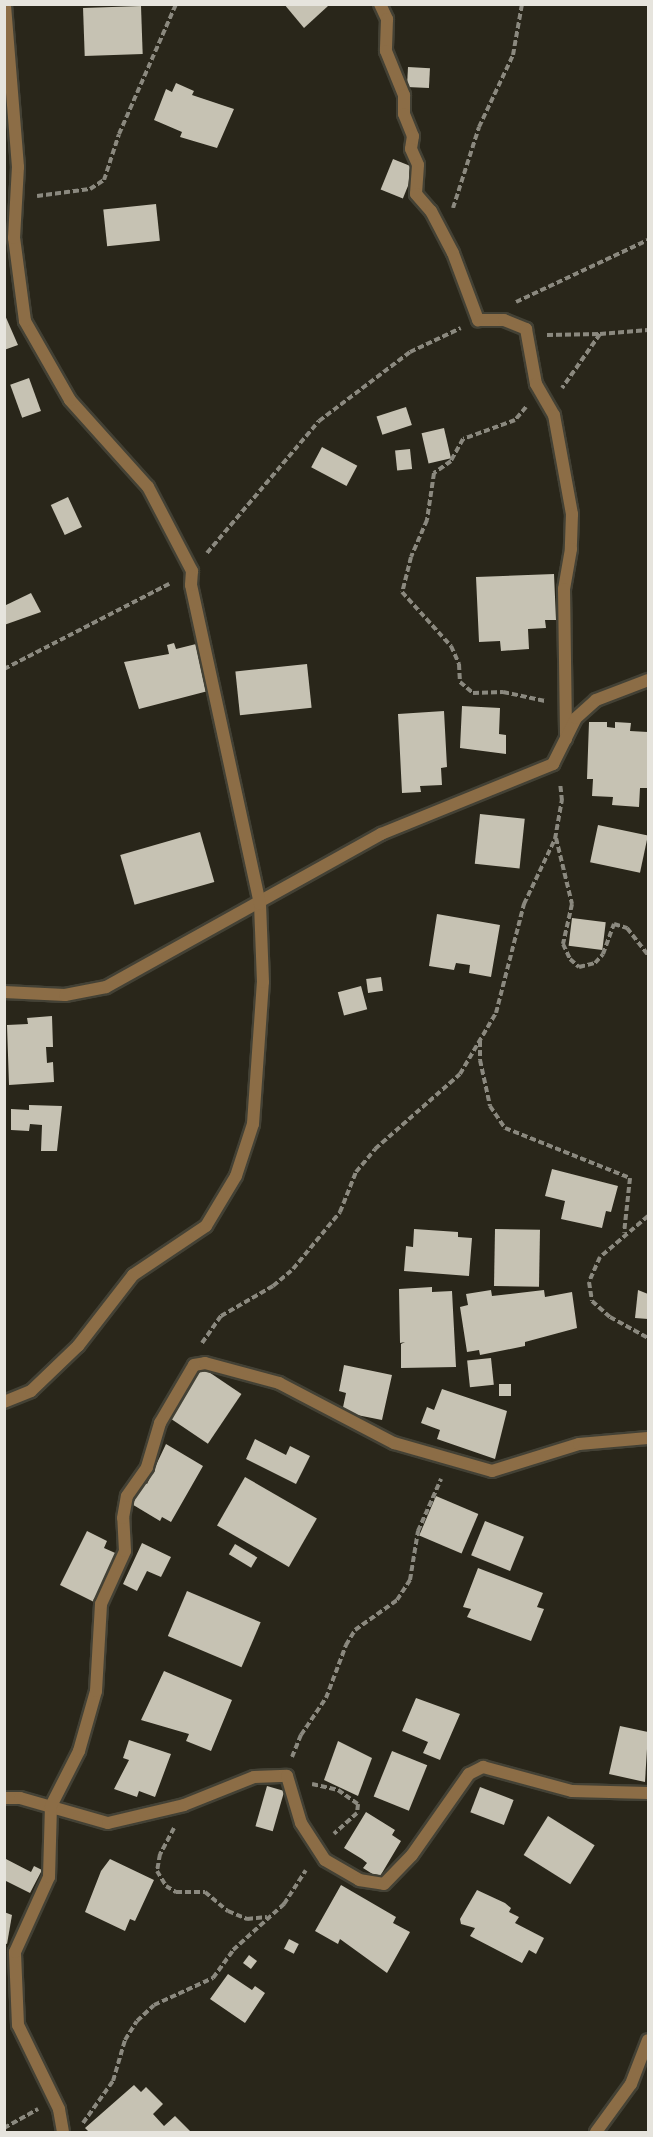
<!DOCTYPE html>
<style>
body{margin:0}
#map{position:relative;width:653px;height:2137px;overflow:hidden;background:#29261a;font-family:Signika,sans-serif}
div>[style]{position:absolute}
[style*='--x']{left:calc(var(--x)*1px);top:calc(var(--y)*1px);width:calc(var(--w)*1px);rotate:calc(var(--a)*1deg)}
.building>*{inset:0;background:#c6c2b3;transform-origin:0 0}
.path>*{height:4px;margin-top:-2px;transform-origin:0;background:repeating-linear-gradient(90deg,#8b897f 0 6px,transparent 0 9px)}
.roads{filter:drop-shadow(2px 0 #434135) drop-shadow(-2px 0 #434135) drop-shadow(0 2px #434135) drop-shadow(0 -2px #434135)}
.minor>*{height:12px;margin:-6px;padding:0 6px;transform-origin:6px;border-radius:6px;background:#8c6d46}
span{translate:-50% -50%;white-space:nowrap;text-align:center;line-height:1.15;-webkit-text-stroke:6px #100f0a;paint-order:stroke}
.frame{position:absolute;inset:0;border:6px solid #e6e4dd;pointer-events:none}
</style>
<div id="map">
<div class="building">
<i style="clip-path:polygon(284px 4px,326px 4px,328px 6px,304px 28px)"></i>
<i style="left:141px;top:6px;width:48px;height:58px;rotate:88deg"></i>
<i style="left:408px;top:67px;width:22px;height:20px;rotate:3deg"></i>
<i style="clip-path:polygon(176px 83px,194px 91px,192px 95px,234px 109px,217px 148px,180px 137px,182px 132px,154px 120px,166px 89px,172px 92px)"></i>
<i style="left:393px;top:159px;width:24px;height:33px;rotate:22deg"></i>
<i style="left:156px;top:204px;width:37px;height:53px;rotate:84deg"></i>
<i style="clip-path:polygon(4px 313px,18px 345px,4px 350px)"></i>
<i style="left:29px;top:378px;width:35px;height:20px;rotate:70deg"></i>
<i style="left:406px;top:407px;width:19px;height:31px;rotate:72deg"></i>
<i style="left:444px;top:428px;width:31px;height:23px;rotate:77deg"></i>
<i style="left:322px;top:447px;width:40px;height:23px;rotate:28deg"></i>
<i style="left:410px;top:449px;width:20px;height:15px;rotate:84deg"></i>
<i style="left:68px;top:497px;width:33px;height:19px;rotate:65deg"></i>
<i style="clip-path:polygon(554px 574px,556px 620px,545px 620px,546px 628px,528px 629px,529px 649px,501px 651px,500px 641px,479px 642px,476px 577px)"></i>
<i style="clip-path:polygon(31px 593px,41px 612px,4px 625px,4px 606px)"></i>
<i style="clip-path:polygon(174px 643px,176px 649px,196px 644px,208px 691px,139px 709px,124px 662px,169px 654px,167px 645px)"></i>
<i style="left:307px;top:664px;width:44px;height:72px;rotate:84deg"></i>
<i style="clip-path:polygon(462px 706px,500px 708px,499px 734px,506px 735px,506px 754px,460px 748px)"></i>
<i style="clip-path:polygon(444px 711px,447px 767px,441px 768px,442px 785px,420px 786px,421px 792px,402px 793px,398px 714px)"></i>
<i style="clip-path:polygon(589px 722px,607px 722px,607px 727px,615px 728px,615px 722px,631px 723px,630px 731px,648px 732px,647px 788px,640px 788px,639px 807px,612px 805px,613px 797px,592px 796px,593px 779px,587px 779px)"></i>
<i style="left:480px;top:814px;width:45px;height:50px;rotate:6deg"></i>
<i style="left:598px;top:825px;width:51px;height:38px;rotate:12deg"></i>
<i style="left:200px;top:832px;width:52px;height:83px;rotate:74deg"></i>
<i style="clip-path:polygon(437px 914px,500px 925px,491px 977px,469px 973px,470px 965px,456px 963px,454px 970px,429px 966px)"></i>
<i style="left:572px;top:918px;width:34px;height:28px;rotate:7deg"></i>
<i style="left:381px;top:977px;width:14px;height:15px;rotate:82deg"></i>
<i style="left:361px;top:986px;width:24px;height:24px;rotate:75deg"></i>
<i style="clip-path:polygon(52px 1016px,53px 1047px,46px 1047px,47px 1063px,53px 1062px,54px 1082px,9px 1085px,7px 1025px,28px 1024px,27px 1018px)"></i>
<i style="clip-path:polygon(29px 1105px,62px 1106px,57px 1151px,41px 1151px,42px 1125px,30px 1124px,29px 1131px,11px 1130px,11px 1109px,29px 1110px)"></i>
<i style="clip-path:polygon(552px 1169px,618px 1186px,611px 1212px,606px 1211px,602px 1228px,561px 1219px,565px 1201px,545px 1196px)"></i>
<i style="clip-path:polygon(414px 1229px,458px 1232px,458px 1237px,472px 1238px,469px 1276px,404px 1271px,406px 1246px,413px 1247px)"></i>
<i style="left:495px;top:1229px;width:45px;height:57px;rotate:1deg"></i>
<i style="clip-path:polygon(432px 1287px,432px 1292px,452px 1291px,456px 1367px,401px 1368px,401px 1344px,405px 1342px,400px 1343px,399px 1289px)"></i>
<i style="clip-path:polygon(491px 1290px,492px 1296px,544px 1290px,545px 1297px,572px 1292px,577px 1328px,525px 1342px,525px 1346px,480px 1355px,479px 1350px,467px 1352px,460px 1307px,468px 1305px,466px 1294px)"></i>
<i style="clip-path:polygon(638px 1290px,648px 1294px,648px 1319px,635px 1318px)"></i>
<i style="left:491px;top:1358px;width:27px;height:24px;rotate:84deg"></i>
<i style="clip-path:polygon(344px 1365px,392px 1375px,382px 1420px,342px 1412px,346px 1393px,339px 1391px)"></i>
<i style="left:200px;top:1366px;width:50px;height:60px;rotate:34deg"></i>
<i style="left:499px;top:1384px;width:12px;height:12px"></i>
<i style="clip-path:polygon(442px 1389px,507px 1411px,495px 1459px,437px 1439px,440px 1430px,421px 1423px,427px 1407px,434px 1410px)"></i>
<i style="clip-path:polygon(255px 1439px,286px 1455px,290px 1446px,310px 1456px,296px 1484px,246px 1459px)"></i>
<i style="clip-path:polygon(166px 1444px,203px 1466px,171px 1522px,162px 1517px,160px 1521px,130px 1503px,143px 1481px,147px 1484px)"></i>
<i style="left:245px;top:1477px;width:83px;height:56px;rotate:30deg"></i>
<i style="left:436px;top:1496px;width:46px;height:43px;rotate:23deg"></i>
<i style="left:485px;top:1521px;width:42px;height:37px;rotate:22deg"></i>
<i style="clip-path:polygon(87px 1531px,107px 1541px,104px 1548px,122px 1556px,98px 1604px,60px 1585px)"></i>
<i style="clip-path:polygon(142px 1543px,171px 1557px,161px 1577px,147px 1571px,137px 1591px,123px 1584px)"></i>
<i style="left:235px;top:1544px;width:26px;height:12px;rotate:31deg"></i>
<i style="clip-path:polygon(478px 1568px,543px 1593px,537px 1607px,544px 1609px,531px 1641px,467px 1617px,471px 1609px,463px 1607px)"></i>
<i style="left:187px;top:1591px;width:80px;height:49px;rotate:23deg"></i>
<i style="clip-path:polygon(164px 1671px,232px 1700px,211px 1751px,186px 1741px,189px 1734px,141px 1720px)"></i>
<i style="clip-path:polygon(416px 1698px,460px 1714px,440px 1760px,423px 1753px,428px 1742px,402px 1731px)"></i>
<i style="clip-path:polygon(620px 1726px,648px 1732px,645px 1782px,609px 1774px)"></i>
<i style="clip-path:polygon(129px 1740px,171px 1754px,155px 1797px,139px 1791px,137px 1797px,114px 1789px,129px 1760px,123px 1758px)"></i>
<i style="clip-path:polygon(338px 1741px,372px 1758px,358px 1796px,324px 1780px)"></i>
<i style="left:392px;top:1751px;width:38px;height:49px;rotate:22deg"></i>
<i style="left:267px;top:1786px;width:18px;height:42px;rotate:16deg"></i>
<i style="left:480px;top:1787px;width:36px;height:27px;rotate:21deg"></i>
<i style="clip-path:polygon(366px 1812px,395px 1830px,392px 1835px,401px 1841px,379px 1878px,363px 1868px,367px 1863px,362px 1859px,344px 1848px)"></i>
<i style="left:548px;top:1816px;width:55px;height:46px;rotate:32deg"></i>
<i style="clip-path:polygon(4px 1858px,31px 1872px,34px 1866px,42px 1870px,30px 1893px,4px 1880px)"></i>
<i style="clip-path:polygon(110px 1859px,154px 1880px,135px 1921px,130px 1919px,125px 1931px,85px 1912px,101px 1871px)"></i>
<i style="clip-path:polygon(341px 1885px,396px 1917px,393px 1923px,410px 1932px,387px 1973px,340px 1939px,338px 1944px,315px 1931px)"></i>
<i style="clip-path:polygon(477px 1890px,505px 1903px,511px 1908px,509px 1912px,519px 1917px,515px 1923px,544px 1938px,536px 1954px,529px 1950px,522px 1963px,470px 1936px,475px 1928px,461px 1924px,460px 1919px)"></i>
<i style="clip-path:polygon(4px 1912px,12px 1915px,7px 1944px,4px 1943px)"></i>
<i style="left:289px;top:1939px;width:11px;height:11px;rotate:27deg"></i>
<i style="left:249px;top:1955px;width:10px;height:10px;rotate:37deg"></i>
<i style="clip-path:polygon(228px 1974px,252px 1990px,255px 1986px,265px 1993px,245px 2023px,210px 1999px)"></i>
<i style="clip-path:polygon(134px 2085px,141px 2092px,146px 2087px,163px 2104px,153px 2114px,164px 2126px,175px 2116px,191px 2132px,89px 2132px,85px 2128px)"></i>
</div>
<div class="path">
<i style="--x:37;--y:196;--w:53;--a:-7.5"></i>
<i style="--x:90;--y:189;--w:17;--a:-33"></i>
<i style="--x:104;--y:180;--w:48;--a:-71.9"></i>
<i style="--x:119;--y:134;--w:142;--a:-66.3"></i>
<i style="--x:453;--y:208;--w:85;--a:-72.2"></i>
<i style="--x:479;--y:127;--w:80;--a:-64.7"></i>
<i style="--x:513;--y:55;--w:52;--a:-80"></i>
<i style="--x:516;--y:302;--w:146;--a:-25.2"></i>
<i style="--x:600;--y:334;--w:48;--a:-4.8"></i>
<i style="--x:547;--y:335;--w:53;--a:-1.1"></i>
<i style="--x:600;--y:334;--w:66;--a:125.1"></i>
<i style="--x:526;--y:407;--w:17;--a:130"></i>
<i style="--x:515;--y:420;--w:55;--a:159.9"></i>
<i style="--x:463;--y:439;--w:25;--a:119"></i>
<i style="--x:451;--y:461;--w:21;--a:145"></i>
<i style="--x:434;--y:473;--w:48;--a:98.5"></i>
<i style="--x:427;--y:520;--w:40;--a:113.4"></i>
<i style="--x:411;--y:557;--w:36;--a:104"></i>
<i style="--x:402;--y:592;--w:73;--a:47.8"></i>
<i style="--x:451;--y:646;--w:20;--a:66"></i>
<i style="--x:459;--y:664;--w:18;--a:87"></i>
<i style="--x:460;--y:682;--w:17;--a:40"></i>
<i style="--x:473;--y:693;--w:30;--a:-2"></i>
<i style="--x:503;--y:692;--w:43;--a:12.1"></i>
<i style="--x:207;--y:553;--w:173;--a:-49.7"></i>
<i style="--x:319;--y:421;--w:114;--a:-37.2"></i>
<i style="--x:410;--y:352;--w:56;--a:-25.2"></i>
<i style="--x:4;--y:669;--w:186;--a:-27.3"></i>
<i style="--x:556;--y:838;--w:68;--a:76.4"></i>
<i style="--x:572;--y:904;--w:41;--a:102.7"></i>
<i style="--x:563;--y:944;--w:17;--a:65"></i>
<i style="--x:570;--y:959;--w:12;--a:42"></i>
<i style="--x:579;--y:967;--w:16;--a:-14"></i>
<i style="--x:595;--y:963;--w:12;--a:-48"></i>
<i style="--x:603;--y:954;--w:32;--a:-70"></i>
<i style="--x:614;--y:924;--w:14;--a:17"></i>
<i style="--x:627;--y:928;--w:34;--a:52"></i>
<i style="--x:480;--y:1041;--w:19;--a:90"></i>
<i style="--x:480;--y:1060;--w:47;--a:77.7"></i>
<i style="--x:490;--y:1106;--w:27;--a:56"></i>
<i style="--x:505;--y:1128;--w:135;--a:21.8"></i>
<i style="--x:630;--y:1178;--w:55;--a:96.2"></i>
<i style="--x:648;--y:1216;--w:63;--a:139.5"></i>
<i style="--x:600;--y:1257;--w:27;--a:114"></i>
<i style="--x:589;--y:1282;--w:19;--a:81"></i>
<i style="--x:592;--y:1301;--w:24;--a:42"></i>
<i style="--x:610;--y:1317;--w:43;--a:28.9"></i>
<i style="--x:202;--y:1343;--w:33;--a:-55"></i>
<i style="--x:221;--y:1316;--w:60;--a:-30"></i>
<i style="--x:273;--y:1286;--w:26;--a:-40"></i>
<i style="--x:293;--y:1269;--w:74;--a:-50.5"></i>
<i style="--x:340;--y:1212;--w:43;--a:-68.2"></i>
<i style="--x:356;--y:1172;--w:30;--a:-50"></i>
<i style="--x:375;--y:1149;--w:113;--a:-41.4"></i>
<i style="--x:460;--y:1074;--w:71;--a:-59.5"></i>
<i style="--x:496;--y:1013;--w:113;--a:-75.6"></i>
<i style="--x:524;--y:904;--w:72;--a:-64.5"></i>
<i style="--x:555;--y:839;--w:39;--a:-80"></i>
<i style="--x:562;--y:801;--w:18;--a:-96"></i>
<i style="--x:292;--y:1757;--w:24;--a:-68"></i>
<i style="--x:301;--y:1735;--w:45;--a:-56"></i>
<i style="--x:326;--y:1698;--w:57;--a:-69.3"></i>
<i style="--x:346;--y:1645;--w:17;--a:-59"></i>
<i style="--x:355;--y:1630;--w:52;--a:-35.5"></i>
<i style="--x:397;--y:1600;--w:24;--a:-57"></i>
<i style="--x:410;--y:1580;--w:50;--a:-80.7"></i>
<i style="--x:418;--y:1531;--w:57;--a:-66.1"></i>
<i style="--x:312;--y:1784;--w:27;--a:13"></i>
<i style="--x:338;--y:1790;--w:24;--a:35"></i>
<i style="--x:358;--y:1804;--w:9;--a:96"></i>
<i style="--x:357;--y:1813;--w:31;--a:138"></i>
<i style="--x:174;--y:1828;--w:30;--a:118"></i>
<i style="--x:160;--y:1854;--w:17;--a:100"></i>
<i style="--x:157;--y:1871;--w:17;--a:59"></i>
<i style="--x:166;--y:1886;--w:12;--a:31"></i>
<i style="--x:176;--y:1892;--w:29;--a:0"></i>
<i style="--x:205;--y:1892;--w:30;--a:40"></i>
<i style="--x:228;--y:1911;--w:21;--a:23"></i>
<i style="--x:247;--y:1919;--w:20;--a:-6"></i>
<i style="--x:83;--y:2123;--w:52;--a:-54.5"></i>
<i style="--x:113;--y:2081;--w:43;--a:-73.7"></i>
<i style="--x:125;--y:2040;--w:22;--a:-58"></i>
<i style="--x:137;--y:2021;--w:23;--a:-43"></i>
<i style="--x:154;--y:2005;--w:65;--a:-24.6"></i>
<i style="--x:213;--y:1978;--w:34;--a:-54"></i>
<i style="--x:233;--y:1950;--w:69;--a:-42"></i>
<i style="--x:284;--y:1904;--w:40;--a:-57.1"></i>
<i style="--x:4;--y:2128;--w:39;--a:-29"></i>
</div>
<div class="roads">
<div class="minor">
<i style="--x:380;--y:4;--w:17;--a:65"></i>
<i style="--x:387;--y:19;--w:32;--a:92"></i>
<i style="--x:386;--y:51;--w:48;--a:67.8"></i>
<i style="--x:404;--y:95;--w:19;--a:90"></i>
<i style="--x:404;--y:114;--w:24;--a:68"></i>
<i style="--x:413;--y:136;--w:13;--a:99"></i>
<i style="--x:411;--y:149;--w:17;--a:66"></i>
<i style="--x:418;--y:165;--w:29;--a:94"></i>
<i style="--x:416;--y:194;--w:23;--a:49"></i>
<i style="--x:431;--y:211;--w:47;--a:62.4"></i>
<i style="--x:453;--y:253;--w:72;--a:69.5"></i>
<i style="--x:478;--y:320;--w:26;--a:0"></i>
<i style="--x:504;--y:320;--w:24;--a:22"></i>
<i style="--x:526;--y:329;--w:56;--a:79.7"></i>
<i style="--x:536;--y:384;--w:36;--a:60"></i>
<i style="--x:554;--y:415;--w:101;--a:79.7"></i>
<i style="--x:572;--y:514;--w:35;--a:92"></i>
<i style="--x:571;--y:549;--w:41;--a:99.9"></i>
<i style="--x:564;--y:589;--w:150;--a:89.2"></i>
<i style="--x:4;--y:992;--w:61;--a:2.8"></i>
<i style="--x:65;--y:995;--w:42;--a:-11"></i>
<i style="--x:106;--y:987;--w:315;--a:-29.1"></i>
<i style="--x:381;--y:834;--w:186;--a:-22.1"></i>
<i style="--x:553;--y:764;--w:51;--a:-63.4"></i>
<i style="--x:576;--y:718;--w:27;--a:-42"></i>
<i style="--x:596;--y:700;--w:56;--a:-21"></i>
<i style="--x:4;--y:1402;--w:29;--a:-22"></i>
<i style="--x:31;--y:1391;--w:65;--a:-43.8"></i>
<i style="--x:78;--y:1346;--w:90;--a:-52.2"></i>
<i style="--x:133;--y:1275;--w:88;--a:-33.9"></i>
<i style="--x:206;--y:1226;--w:58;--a:-59"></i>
<i style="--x:236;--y:1176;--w:55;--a:-71.9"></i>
<i style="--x:253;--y:1124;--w:142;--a:-86"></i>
<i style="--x:263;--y:982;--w:78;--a:-92.2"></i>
<i style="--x:260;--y:904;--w:326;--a:-102.2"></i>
<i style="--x:191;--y:585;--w:14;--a:-86"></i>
<i style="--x:192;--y:571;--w:95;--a:-117.6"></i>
<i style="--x:148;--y:487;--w:117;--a:-131.9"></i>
<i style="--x:70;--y:400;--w:91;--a:-119.7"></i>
<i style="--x:25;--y:321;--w:84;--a:-97.5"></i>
<i style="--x:14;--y:238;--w:71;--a:-86.8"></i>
<i style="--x:18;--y:167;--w:164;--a:-94.6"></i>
<i style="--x:4;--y:1798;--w:16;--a:0"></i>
<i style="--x:20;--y:1798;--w:91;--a:15.9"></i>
<i style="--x:108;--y:1823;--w:78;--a:-13.3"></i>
<i style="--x:184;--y:1805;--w:75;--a:-21.8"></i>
<i style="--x:254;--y:1777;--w:33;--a:-2"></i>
<i style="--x:287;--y:1776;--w:49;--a:73.4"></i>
<i style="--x:301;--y:1823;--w:44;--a:57"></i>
<i style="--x:325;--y:1860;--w:39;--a:30"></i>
<i style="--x:359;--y:1880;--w:25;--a:9"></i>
<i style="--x:384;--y:1884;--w:40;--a:-46"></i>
<i style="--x:412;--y:1855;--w:99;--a:-54.9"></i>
<i style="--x:469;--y:1774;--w:16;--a:-27"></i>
<i style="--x:483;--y:1767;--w:92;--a:15.1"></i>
<i style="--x:572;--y:1791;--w:76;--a:1.5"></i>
<i style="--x:63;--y:2132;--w:23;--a:-100"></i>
<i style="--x:59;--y:2109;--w:93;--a:-116"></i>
<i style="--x:18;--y:2025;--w:73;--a:-92.4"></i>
<i style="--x:15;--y:1952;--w:82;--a:-65.6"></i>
<i style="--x:49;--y:1877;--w:71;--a:-88.4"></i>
<i style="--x:51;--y:1806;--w:62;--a:-63"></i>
<i style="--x:79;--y:1751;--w:62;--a:-74.2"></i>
<i style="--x:96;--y:1691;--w:87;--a:-86.7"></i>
<i style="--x:101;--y:1604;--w:58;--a:-65.6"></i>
<i style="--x:125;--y:1551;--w:33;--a:-93"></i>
<i style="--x:123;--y:1518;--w:22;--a:-80"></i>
<i style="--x:127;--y:1496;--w:35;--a:-55"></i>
<i style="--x:147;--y:1467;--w:46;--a:-73.5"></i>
<i style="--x:160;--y:1423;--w:67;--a:-59.6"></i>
<i style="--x:194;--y:1365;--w:11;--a:-10"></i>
<i style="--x:205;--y:1363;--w:77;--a:15.1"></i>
<i style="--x:279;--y:1383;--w:130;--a:27.6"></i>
<i style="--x:394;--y:1443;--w:102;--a:15.9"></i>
<i style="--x:492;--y:1471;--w:91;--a:-17.2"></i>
<i style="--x:579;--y:1444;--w:69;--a:-5"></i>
<i style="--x:596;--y:2132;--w:59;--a:-53.9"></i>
<i style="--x:631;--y:2084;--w:47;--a:-68.9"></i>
</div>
</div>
<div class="frame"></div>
</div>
